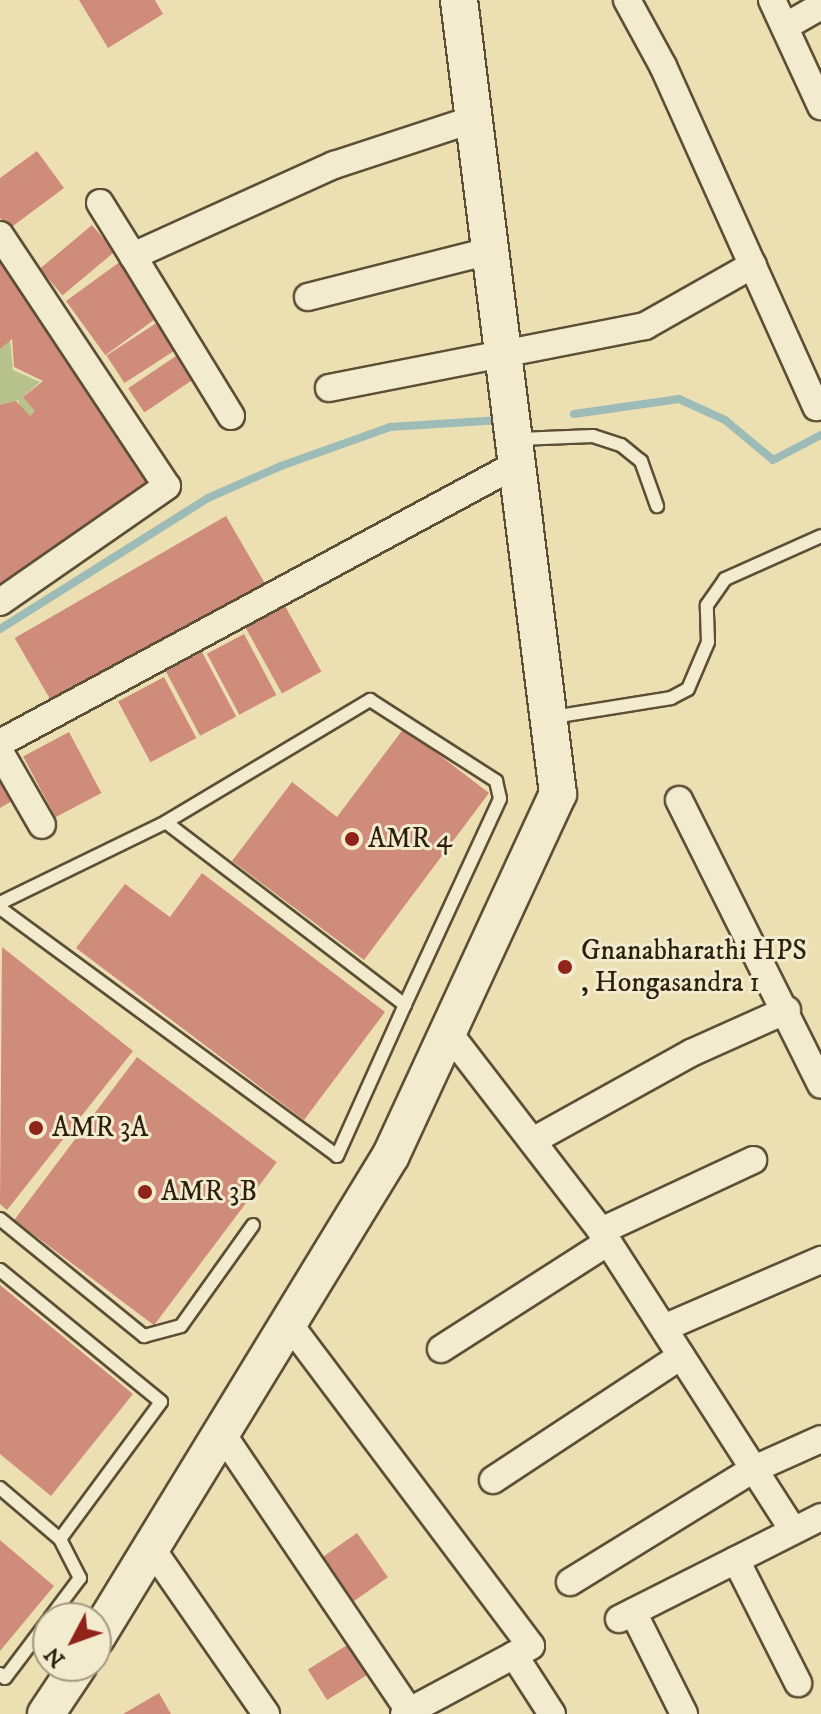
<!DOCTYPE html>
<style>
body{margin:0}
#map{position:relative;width:821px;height:1714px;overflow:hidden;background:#ece0b3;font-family:"IM FELL DW Pica",serif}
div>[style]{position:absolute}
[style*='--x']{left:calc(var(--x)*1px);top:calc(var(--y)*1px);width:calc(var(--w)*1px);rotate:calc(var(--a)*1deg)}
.green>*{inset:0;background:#b7c28c}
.stream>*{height:8px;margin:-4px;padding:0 4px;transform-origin:4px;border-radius:4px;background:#9dbbb7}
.building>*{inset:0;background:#d08c7b;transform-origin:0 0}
.roads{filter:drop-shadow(2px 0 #5d4f36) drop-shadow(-2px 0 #5d4f36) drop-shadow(0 2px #5d4f36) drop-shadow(0 -2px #5d4f36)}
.lane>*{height:12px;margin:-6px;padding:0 6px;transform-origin:6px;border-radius:6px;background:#f3ebce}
.street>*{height:26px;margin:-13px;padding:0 13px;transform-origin:13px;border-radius:13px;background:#f3ebce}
.secondary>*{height:36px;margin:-18px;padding:0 18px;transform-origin:18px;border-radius:18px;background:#f3ebce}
.dots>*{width:22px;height:22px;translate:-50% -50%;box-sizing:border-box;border:4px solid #f3ebce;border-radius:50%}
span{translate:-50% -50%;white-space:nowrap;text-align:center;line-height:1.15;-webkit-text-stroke:6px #f3ebce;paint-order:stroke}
.poi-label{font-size:28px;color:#2d1f0d}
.left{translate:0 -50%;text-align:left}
.north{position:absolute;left:32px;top:1602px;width:80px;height:80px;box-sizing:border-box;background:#f3ebce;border:2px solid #a49981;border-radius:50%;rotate:229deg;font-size:22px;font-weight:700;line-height:32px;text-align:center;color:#2d1f0d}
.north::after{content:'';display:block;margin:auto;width:28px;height:36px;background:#8f2418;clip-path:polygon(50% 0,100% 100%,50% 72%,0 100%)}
</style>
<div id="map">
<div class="green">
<i style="clip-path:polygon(10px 339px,13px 370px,40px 382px,24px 396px,37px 411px,24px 419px,18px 400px,0 411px,0 347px)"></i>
</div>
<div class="stream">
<i style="--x:574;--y:414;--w:106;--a:-8.1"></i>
<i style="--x:679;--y:399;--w:51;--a:24.5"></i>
<i style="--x:725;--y:420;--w:62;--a:39.8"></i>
<i style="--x:773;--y:460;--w:54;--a:-27.5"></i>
<i style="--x:0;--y:629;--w:246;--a:-32.2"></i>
<i style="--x:208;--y:498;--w:80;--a:-23.7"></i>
<i style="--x:281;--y:466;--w:116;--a:-19.7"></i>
<i style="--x:390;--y:427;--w:110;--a:-3.6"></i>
</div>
<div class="building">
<i style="clip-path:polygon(79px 0,155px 0,163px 14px,108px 48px)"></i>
<i style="clip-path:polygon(37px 151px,64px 188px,9px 229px,0 218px,0 178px)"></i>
<i style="left:92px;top:225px;width:35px;height:68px;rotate:50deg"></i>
<i style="clip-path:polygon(0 248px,160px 484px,0 592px,0 405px,16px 401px,30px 416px,35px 411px,23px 397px,43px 381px,14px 367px,12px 339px,0 349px)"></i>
<i style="left:121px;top:261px;width:67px;height:68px;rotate:54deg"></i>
<i style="left:161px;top:320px;width:33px;height:65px;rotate:57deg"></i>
<i style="left:182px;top:352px;width:29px;height:65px;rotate:56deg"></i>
<i style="left:226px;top:516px;width:78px;height:244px;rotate:60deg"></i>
<i style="left:285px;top:606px;width:75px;height:45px;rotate:61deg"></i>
<i style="left:244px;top:634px;width:69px;height:42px;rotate:62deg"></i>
<i style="left:202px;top:652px;width:73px;height:41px;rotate:62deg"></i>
<i style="left:164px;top:677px;width:69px;height:52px;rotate:62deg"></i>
<i style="clip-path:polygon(404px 728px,489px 793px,364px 960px,232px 861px,292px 782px,337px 817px)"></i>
<i style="left:69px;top:732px;width:69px;height:52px;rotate:62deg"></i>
<i style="clip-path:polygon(0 776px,17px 798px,0 808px)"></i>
<i style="clip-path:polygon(202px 873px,385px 1012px,304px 1120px,76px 948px,125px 884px,170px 917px)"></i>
<i style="clip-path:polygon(2px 947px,133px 1051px,7px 1210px,0 1204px)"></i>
<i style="left:137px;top:1057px;width:175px;height:204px;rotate:37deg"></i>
<i style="clip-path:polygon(0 1285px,133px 1394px,51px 1496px,0 1454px)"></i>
<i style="left:357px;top:1533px;width:54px;height:44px;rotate:55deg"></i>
<i style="clip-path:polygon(0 1540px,54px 1586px,0 1651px)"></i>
<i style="left:352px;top:1642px;width:36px;height:52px;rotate:58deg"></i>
<i style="clip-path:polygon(159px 1693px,171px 1714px,123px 1714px)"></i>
</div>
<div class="roads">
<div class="lane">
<i style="--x:519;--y:439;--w:74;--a:-2.3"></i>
<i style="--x:593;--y:436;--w:29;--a:18"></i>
<i style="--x:621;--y:445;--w:26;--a:39"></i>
<i style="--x:641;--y:461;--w:48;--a:70.4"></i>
<i style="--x:553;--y:717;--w:120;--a:-9.1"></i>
<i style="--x:671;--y:698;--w:19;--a:-28"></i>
<i style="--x:688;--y:689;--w:51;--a:-66.9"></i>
<i style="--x:708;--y:642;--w:37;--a:-92"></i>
<i style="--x:707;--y:605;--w:32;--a:-55"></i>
<i style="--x:725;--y:579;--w:105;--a:-24.1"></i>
<i style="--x:0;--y:903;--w:185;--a:-26"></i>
<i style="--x:166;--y:822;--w:238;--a:-30.9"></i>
<i style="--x:370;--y:700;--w:150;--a:32.7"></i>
<i style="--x:496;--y:781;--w:18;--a:77"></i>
<i style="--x:500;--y:799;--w:227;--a:114.8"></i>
<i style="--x:405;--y:1005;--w:301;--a:-142.6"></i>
<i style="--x:0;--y:908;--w:418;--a:36.3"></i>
<i style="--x:337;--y:1156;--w:166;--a:-65.8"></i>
<i style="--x:0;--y:1219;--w:186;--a:39.1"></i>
<i style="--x:144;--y:1336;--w:38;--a:-15"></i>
<i style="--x:181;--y:1326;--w:124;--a:-54.5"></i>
<i style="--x:0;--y:1270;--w:208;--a:39.3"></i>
<i style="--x:161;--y:1402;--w:170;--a:126.4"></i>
<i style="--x:0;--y:1488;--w:79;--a:40.4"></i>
<i style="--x:60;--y:1539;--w:44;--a:62.9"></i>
<i style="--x:80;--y:1578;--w:50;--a:126.9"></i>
<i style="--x:0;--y:1674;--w:6;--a:39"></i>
<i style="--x:5;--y:1678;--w:71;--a:-53"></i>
</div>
<div class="street">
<i style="--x:627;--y:0;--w:75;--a:61.4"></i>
<i style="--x:663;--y:66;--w:374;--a:65.8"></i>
<i style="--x:772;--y:0;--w:117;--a:65.2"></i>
<i style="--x:786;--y:26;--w:40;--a:-29.7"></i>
<i style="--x:100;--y:203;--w:62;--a:58.1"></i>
<i style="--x:0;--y:235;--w:301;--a:56.4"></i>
<i style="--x:167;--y:486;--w:203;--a:145.2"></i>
<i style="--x:308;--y:297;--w:188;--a:-14.2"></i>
<i style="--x:329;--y:388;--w:322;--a:-11.1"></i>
<i style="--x:645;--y:326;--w:124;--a:-29.5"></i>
<i style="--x:231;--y:416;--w:188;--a:-121.5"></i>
<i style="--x:133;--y:256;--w:221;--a:-24.4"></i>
<i style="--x:334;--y:165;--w:147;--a:-18.2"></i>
<i style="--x:0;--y:743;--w:587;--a:-28.35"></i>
<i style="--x:0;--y:752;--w:84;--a:60.1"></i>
<i style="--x:679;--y:800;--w:318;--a:63.5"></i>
<i style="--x:448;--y:1032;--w:251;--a:52.4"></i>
<i style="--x:601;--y:1231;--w:355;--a:57.3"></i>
<i style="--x:536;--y:1139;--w:179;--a:-29"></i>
<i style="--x:693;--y:1052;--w:103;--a:-24.1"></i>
<i style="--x:601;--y:1231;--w:168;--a:-25"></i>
<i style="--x:290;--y:1325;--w:401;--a:53.1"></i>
<i style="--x:531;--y:1646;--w:144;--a:151.8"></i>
<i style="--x:666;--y:1327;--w:169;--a:-23.4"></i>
<i style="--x:441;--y:1349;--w:198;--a:-32.6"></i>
<i style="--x:223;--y:1435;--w:333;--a:56"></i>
<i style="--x:493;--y:1480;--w:225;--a:-33.4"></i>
<i style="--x:154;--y:1552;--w:197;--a:55.3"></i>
<i style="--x:736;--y:1560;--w:138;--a:63.2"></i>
<i style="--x:570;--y:1582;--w:216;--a:-31.6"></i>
<i style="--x:754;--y:1469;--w:73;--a:-24.1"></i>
<i style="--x:633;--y:1612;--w:114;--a:63.4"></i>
<i style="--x:619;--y:1619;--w:226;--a:-26.8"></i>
<i style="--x:514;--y:1655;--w:70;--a:57.2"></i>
</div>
<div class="secondary">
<i style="--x:96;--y:1638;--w:566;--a:-58.58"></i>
<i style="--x:391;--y:1155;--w:398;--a:-65.2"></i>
<i style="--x:558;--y:794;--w:800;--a:-97.11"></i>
<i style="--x:46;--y:1714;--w:58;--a:-56.3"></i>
</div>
</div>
<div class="dots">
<i style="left:352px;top:839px;background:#8f2418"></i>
<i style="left:565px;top:967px;background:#8f2418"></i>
<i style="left:36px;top:1128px;background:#8f2418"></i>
<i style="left:145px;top:1192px;background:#8f2418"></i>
</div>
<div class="poi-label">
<span class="left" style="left:368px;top:839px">AMR 4</span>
<span class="left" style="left:581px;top:967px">Gnanabharathi HPS<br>, Hongasandra 1</span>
<span class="left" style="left:52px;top:1128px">AMR 3A</span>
<span class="left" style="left:161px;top:1192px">AMR 3B</span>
</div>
<div class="north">N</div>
</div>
